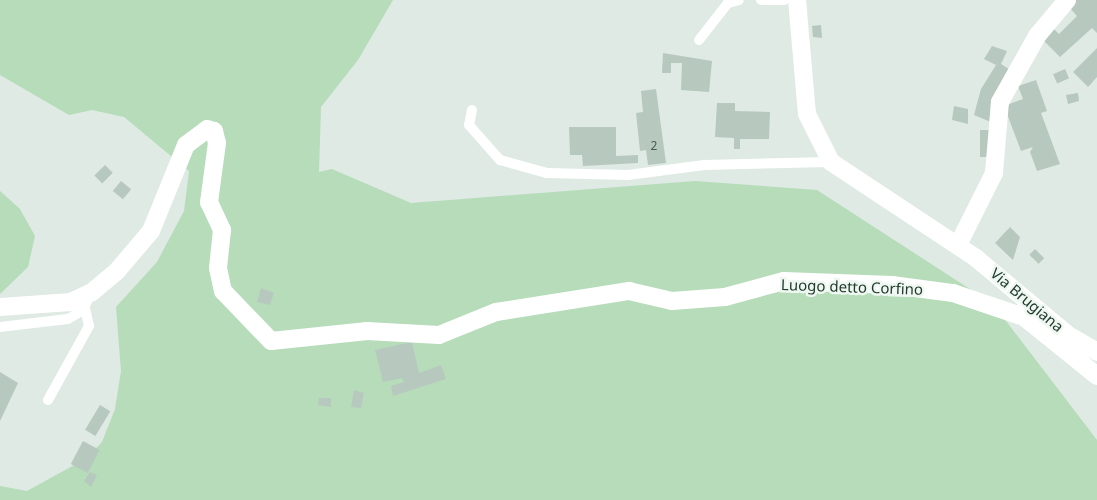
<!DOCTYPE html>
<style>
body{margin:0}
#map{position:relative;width:1097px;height:500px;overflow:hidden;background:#deeae3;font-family:"Noto Sans",sans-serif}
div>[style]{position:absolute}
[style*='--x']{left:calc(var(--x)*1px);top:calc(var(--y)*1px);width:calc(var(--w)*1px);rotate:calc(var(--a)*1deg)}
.green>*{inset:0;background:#b6dcba}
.building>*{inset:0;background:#b7c8be;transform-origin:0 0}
.service>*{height:10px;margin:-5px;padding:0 5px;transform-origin:5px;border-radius:5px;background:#fff}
.minor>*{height:18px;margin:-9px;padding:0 9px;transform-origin:9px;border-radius:9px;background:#fff}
span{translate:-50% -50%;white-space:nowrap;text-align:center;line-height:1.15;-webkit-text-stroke:5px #eff7f1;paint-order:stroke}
.number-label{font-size:12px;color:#465e52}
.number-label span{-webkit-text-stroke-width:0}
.street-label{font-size:15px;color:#203a2e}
</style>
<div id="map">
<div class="green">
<i style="clip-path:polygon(0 0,393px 0,358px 60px,321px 107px,319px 172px,332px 169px,411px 203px,695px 181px,817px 190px,993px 304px,1097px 440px,1097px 500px,0 500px,0 486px,27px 491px,87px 458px,102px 442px,115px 409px,121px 371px,116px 307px,157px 262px,184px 211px,189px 171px,124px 117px,92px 110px,69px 115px,0 75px)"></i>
<i style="clip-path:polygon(0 191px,20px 209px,35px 236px,28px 267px,0 294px)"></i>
</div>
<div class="building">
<i style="clip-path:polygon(1076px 0,1097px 0,1097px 33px,1092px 28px,1060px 57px,1041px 38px,1052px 27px,1059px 34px,1077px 16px,1069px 7px)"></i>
<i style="clip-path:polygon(821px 25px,822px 38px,813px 37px,812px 26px)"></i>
<i style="clip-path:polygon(992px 46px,1007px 51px,1001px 64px,1012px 71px,991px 122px,974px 115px,981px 89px,996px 65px,984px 59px)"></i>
<i style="clip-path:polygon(1097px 48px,1097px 77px,1088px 87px,1073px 72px)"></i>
<i style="clip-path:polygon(663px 53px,712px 61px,709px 92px,681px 90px,682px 63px,671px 63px,671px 73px,662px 73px)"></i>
<i style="left:1065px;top:69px;width:10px;height:13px;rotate:66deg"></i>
<i style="clip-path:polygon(1036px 80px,1047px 111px,1041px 113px,1060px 164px,1037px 171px,1030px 152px,1033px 147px,1021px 151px,1004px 106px,1023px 99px,1018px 86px)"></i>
<i style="clip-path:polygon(656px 89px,666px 163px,648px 165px,646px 150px,640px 151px,636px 113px,643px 112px,641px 91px)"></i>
<i style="clip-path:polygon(1078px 93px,1079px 101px,1068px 104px,1066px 95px)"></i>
<i style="clip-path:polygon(717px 103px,735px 103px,735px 111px,770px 112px,769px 139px,740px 139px,740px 149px,734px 149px,734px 138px,715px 137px)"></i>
<i style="clip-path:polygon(954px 106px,968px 109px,968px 124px,952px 120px)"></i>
<i style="clip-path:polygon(569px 127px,616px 127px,616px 156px,638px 155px,638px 163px,583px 166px,582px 155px,570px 155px)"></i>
<i style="left:980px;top:130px;width:14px;height:27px"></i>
<i style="left:105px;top:165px;width:11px;height:15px;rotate:45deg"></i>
<i style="left:121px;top:181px;width:13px;height:13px;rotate:39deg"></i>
<i style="clip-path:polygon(1010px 227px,1020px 237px,1013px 260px,995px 243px)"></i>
<i style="left:1035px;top:249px;width:13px;height:8px;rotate:45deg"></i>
<i style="clip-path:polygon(261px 288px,274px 293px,270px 305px,257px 302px)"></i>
<i style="clip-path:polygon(412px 342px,419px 373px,441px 365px,446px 379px,393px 396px,391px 386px,404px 382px,402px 378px,383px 382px,375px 350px)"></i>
<i style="clip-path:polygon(0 372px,18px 383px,0 421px)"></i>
<i style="clip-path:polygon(354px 390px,364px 393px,361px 408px,351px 407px)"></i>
<i style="clip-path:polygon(319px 398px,331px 398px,331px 407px,318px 405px)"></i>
<i style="left:100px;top:405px;width:12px;height:29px;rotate:31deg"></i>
<i style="left:83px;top:441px;width:19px;height:26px;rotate:28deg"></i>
<i style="clip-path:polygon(90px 472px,97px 475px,91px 487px,84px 481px)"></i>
</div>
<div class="service">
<i style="--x:761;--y:0;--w:23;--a:0"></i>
<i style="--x:699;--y:40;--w:47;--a:-51.9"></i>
<i style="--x:728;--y:3;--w:11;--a:-15"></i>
<i style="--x:472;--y:110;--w:15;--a:101"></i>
<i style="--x:469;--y:125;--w:47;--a:48.5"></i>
<i style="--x:500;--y:160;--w:49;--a:15.5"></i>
<i style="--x:547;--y:173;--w:81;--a:1.4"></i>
<i style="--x:628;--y:175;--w:77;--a:-7.5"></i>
<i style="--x:704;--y:165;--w:127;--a:-1.4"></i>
<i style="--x:0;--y:327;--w:68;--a:-6.7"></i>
<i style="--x:68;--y:319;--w:16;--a:-30"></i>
<i style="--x:82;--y:311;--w:21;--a:-62"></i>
<i style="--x:48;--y:400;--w:85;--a:-61"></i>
<i style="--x:89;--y:326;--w:18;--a:-103"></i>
</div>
<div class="minor">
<i style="--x:797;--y:0;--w:114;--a:85"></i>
<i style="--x:807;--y:114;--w:54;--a:63.4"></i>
<i style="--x:831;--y:162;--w:174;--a:33.5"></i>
<i style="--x:976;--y:258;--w:120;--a:39.9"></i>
<i style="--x:1068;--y:335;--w:34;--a:30"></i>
<i style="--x:958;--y:245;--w:80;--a:-63.4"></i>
<i style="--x:994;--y:173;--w:71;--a:-85.2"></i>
<i style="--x:1000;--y:102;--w:76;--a:-60.7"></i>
<i style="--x:1037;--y:36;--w:47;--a:-50.2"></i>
<i style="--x:0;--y:307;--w:71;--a:-4"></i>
<i style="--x:71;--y:302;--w:23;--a:-25"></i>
<i style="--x:92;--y:292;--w:33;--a:-40"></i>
<i style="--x:117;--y:271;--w:52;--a:-49.6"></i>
<i style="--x:151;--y:231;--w:93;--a:-67.9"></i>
<i style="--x:186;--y:145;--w:26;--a:-37"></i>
<i style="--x:207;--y:129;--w:7;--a:16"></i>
<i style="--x:214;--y:131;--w:12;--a:76"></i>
<i style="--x:217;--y:143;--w:60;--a:97.7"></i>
<i style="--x:209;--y:202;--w:31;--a:65"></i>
<i style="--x:222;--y:230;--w:38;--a:96"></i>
<i style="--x:218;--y:268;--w:24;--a:78"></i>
<i style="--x:223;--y:291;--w:69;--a:46.2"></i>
<i style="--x:271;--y:341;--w:97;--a:-5.9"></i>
<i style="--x:367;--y:331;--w:72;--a:3.2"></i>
<i style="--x:439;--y:335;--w:61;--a:-22"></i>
<i style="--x:496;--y:312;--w:135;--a:-9"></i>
<i style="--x:629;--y:291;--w:44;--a:13.1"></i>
<i style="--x:672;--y:301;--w:53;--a:-4.3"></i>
<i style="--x:725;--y:297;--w:61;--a:-15.2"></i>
<i style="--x:784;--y:281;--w:108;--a:2.1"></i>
<i style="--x:892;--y:285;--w:62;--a:7.5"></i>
<i style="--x:953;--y:293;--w:75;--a:18.7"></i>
<i style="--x:1024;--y:317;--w:94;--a:38.9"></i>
</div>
<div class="number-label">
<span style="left:654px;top:146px">2</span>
</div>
<div class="street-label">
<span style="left:852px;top:287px;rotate:2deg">Luogo detto Corfino</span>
<span style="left:1027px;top:300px;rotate:40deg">Via Brugiana</span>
</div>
</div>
